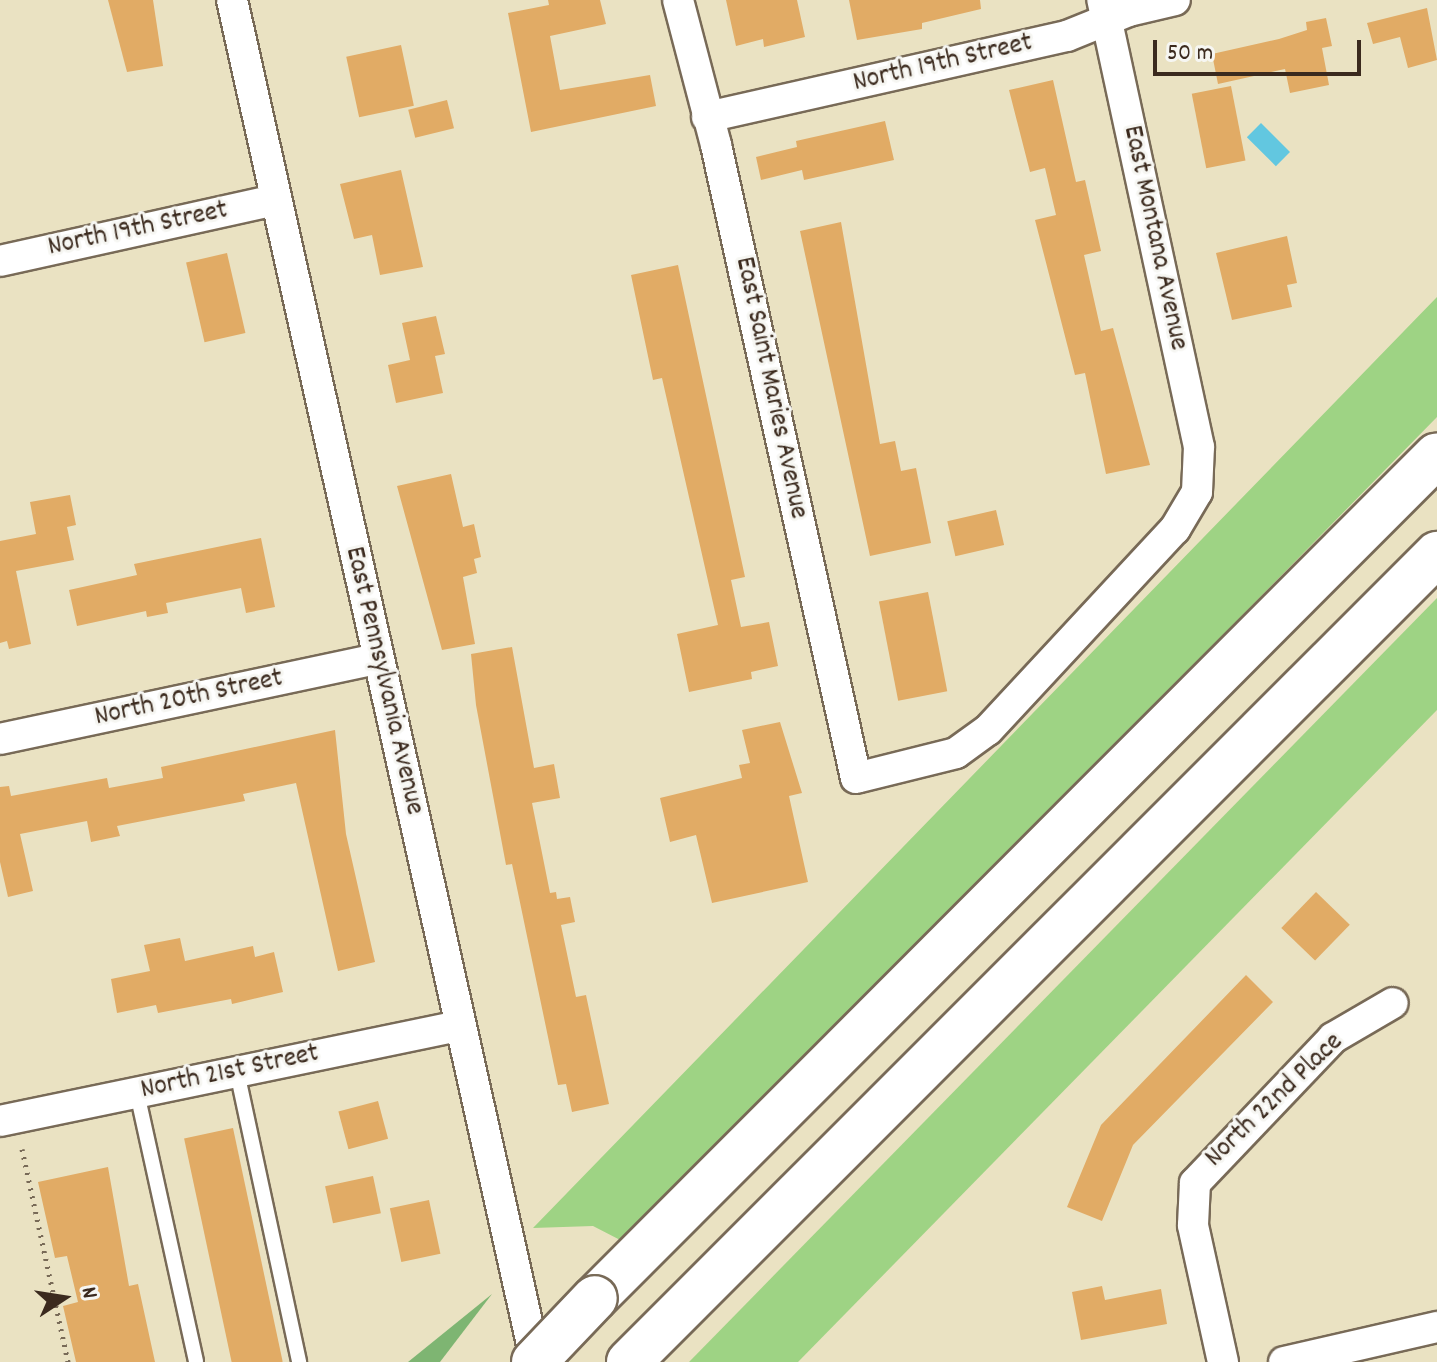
<!DOCTYPE html>
<style>
body{margin:0}
#map{position:relative;width:1437px;height:1362px;overflow:hidden;background:#eae2c2;font-family:Dekko,sans-serif}
div>[style]{position:absolute}
[style*='--x']{left:calc(var(--x)*1px);top:calc(var(--y)*1px);width:calc(var(--w)*1px);rotate:calc(var(--a)*1deg)}
.green>*{inset:0;background:#9ed384}
.forest>*{inset:0;background:#7eb572}
.water>*{inset:0;background:#62c7e0;transform-origin:0 0}
.building>*{inset:0;background:#e1ab65;transform-origin:0 0}
.path>*{height:5px;margin-top:-2.5px;transform-origin:0;background:repeating-linear-gradient(90deg,#786a57 0 2px,transparent 0 8px)}
.roads{filter:drop-shadow(2px 0 #786a57) drop-shadow(-2px 0 #786a57) drop-shadow(0 2px #786a57) drop-shadow(0 -2px #786a57)}
.lane>*{height:14px;margin:-7px;padding:0 7px;transform-origin:7px;border-radius:7px;background:#fff}
.street>*{height:30px;margin:-15px;padding:0 15px;transform-origin:15px;border-radius:15px;background:#fff}
.highway>*{height:44px;margin:-22px;padding:0 22px;transform-origin:22px;border-radius:22px;background:#fff}
.bridges{filter:drop-shadow(2px 0 #786a57) drop-shadow(-2px 0 #786a57) drop-shadow(0 2px #786a57) drop-shadow(0 -2px #786a57)}
.highway-bridge>*{height:44px;margin:-22px;padding:0 22px;transform-origin:22px;border-radius:22px;background:#fff}
span{translate:-50% -50%;white-space:nowrap;text-align:center;line-height:1.15;-webkit-text-stroke:6px #f6f6f2;paint-order:stroke}
.street-label{font-size:28px;color:#3b2a1e}
.north{position:absolute;left:24px;top:1258px;width:80px;height:80px;-webkit-text-stroke:6px #f6f6f2;paint-order:stroke;rotate:78deg;font-size:22px;font-weight:700;line-height:32px;text-align:center;color:#3b2a1e}
.north::after{content:'';display:block;margin:auto;width:28px;height:36px;background:#3b2a1e;clip-path:polygon(50% 0,100% 100%,50% 72%,0 100%)}
.scale{position:absolute;left:1153px;top:40px;width:208px;height:36px;box-sizing:border-box;border:4px solid #3b2a1e;border-top:0;padding-left:10px;font-size:24px;line-height:28px;white-space:nowrap;color:#3b2a1e;-webkit-text-stroke:6px #f6f6f2;paint-order:stroke}
</style>
<div id="map">
<div class="green">
<i style="clip-path:polygon(1437px 297px,1437px 417px,626px 1243px,593px 1226px,533px 1228px)"></i>
<i style="clip-path:polygon(1437px 598px,1437px 710px,798px 1362px,689px 1362px)"></i>
</div>
<div class="forest">
<i style="clip-path:polygon(492px 1294px,440px 1362px,408px 1362px)"></i>
</div>
<div class="water">
<i style="left:1261px;top:123px;width:41px;height:20px;rotate:45deg"></i>
</div>
<div class="building">
<i style="clip-path:polygon(108px 0,153px 0,163px 66px,127px 72px)"></i>
<i style="clip-path:polygon(548px 0,600px 0,606px 24px,550px 36px,560px 90px,650px 75px,656px 106px,531px 132px,508px 13px,549px 5px)"></i>
<i style="clip-path:polygon(726px 0,797px 0,805px 37px,764px 47px,763px 39px,736px 46px)"></i>
<i style="clip-path:polygon(849px 0,980px 0,981px 9px,922px 23px,922px 29px,857px 40px)"></i>
<i style="clip-path:polygon(1427px 8px,1437px 60px,1408px 68px,1400px 37px,1373px 44px,1367px 23px)"></i>
<i style="clip-path:polygon(1326px 18px,1332px 46px,1322px 48px,1329px 85px,1290px 93px,1285px 69px,1218px 84px,1212px 54px,1279px 39px,1307px 30px,1306px 22px)"></i>
<i style="left:401px;top:45px;width:62px;height:56px;rotate:78deg"></i>
<i style="clip-path:polygon(1053px 80px,1076px 182px,1085px 180px,1101px 251px,1084px 255px,1101px 331px,1113px 328px,1150px 465px,1106px 474px,1085px 373px,1075px 375px,1035px 220px,1056px 215px,1045px 168px,1030px 172px,1009px 90px)"></i>
<i style="left:1231px;top:86px;width:76px;height:40px;rotate:79deg"></i>
<i style="left:447px;top:100px;width:29px;height:40px;rotate:76deg"></i>
<i style="clip-path:polygon(885px 121px,894px 160px,804px 180px,802px 170px,761px 180px,756px 157px,797px 147px,796px 141px)"></i>
<i style="clip-path:polygon(401px 170px,423px 267px,380px 275px,372px 235px,354px 239px,340px 184px)"></i>
<i style="clip-path:polygon(841px 222px,880px 444px,895px 441px,901px 471px,916px 468px,931px 543px,870px 556px,800px 231px)"></i>
<i style="clip-path:polygon(1287px 236px,1297px 283px,1287px 285px,1292px 307px,1232px 320px,1216px 253px)"></i>
<i style="left:227px;top:253px;width:82px;height:42px;rotate:77deg"></i>
<i style="clip-path:polygon(678px 265px,745px 577px,731px 580px,741px 627px,769px 622px,778px 666px,751px 672px,752px 679px,689px 692px,677px 634px,718px 625px,662px 378px,653px 380px,631px 275px)"></i>
<i style="clip-path:polygon(436px 316px,445px 354px,435px 356px,443px 393px,396px 403px,388px 365px,410px 360px,402px 323px)"></i>
<i style="clip-path:polygon(451px 474px,463px 527px,474px 524px,481px 557px,474px 559px,477px 573px,463px 577px,475px 644px,442px 650px,397px 486px)"></i>
<i style="clip-path:polygon(70px 495px,76px 525px,67px 527px,74px 560px,16px 571px,31px 644px,9px 649px,7px 641px,0 643px,0 541px,36px 534px,30px 502px)"></i>
<i style="left:996px;top:510px;width:36px;height:50px;rotate:77deg"></i>
<i style="clip-path:polygon(261px 538px,275px 607px,246px 613px,241px 588px,166px 603px,168px 613px,147px 617px,146px 611px,77px 626px,69px 590px,137px 575px,134px 564px)"></i>
<i style="left:928px;top:592px;width:101px;height:50px;rotate:79deg"></i>
<i style="clip-path:polygon(512px 647px,534px 768px,554px 764px,560px 798px,532px 803px,550px 893px,556px 892px,557px 899px,570px 897px,575px 922px,561px 925px,576px 997px,586px 995px,609px 1104px,572px 1112px,566px 1084px,558px 1085px,512px 864px,506px 865px,476px 705px,471px 654px)"></i>
<i style="clip-path:polygon(780px 722px,802px 793px,789px 796px,808px 882px,712px 903px,696px 835px,670px 842px,660px 798px,742px 778px,739px 765px,750px 763px,742px 730px)"></i>
<i style="clip-path:polygon(335px 730px,346px 834px,375px 962px,338px 971px,296px 783px,243px 794px,245px 801px,117px 826px,120px 836px,91px 842px,87px 821px,20px 834px,33px 891px,8px 897px,0 862px,0 787px,9px 786px,11px 796px,107px 778px,109px 788px,163px 778px,161px 767px)"></i>
<i style="left:1316px;top:892px;width:47px;height:50px;rotate:44deg"></i>
<i style="clip-path:polygon(180px 938px,185px 961px,253px 946px,255px 957px,274px 952px,283px 992px,232px 1004px,231px 999px,158px 1013px,156px 1005px,117px 1013px,111px 979px,150px 971px,144px 945px)"></i>
<i style="clip-path:polygon(1246px 975px,1273px 1002px,1133px 1145px,1102px 1221px,1067px 1207px,1101px 1125px)"></i>
<i style="left:378px;top:1101px;width:39px;height:41px;rotate:75deg"></i>
<i style="left:233px;top:1128px;width:239px;height:50px;rotate:78deg"></i>
<i style="clip-path:polygon(108px 1167px,129px 1286px,138px 1284px,155px 1362px,76px 1362px,63px 1306px,78px 1302px,67px 1256px,55px 1258px,38px 1182px)"></i>
<i style="left:373px;top:1176px;width:38px;height:49px;rotate:78deg"></i>
<i style="left:429px;top:1200px;width:55px;height:40px;rotate:78deg"></i>
<i style="clip-path:polygon(1102px 1286px,1105px 1300px,1161px 1289px,1167px 1324px,1081px 1340px,1072px 1292px)"></i>
</div>
<div class="path">
<i style="--x:22;--y:1149;--w:218;--a:77.8"></i>
</div>
<div class="roads">
<div class="lane">
<i style="--x:237;--y:1072;--w:297;--a:77.9"></i>
<i style="--x:137;--y:1093;--w:275;--a:77.6"></i>
</div>
<div class="street">
<i style="--x:232;--y:0;--w:1396;--a:77.42"></i>
<i style="--x:678;--y:0;--w:150;--a:75.3"></i>
<i style="--x:716;--y:145;--w:648;--a:77.53"></i>
<i style="--x:856;--y:778;--w:103;--a:-14"></i>
<i style="--x:956;--y:753;--w:39;--a:-36"></i>
<i style="--x:988;--y:730;--w:275;--a:-47.1"></i>
<i style="--x:1175;--y:529;--w:43;--a:-59.3"></i>
<i style="--x:1197;--y:492;--w:45;--a:-87.5"></i>
<i style="--x:1199;--y:447;--w:457;--a:-102.2"></i>
<i style="--x:707;--y:117;--w:369;--a:-12.7"></i>
<i style="--x:1067;--y:36;--w:67;--a:-22"></i>
<i style="--x:1129;--y:11;--w:47;--a:-13.4"></i>
<i style="--x:0;--y:261;--w:283;--a:-12.5"></i>
<i style="--x:0;--y:739;--w:385;--a:-12"></i>
<i style="--x:0;--y:1121;--w:470;--a:-11.7"></i>
<i style="--x:1223;--y:1362;--w:140;--a:-102.4"></i>
<i style="--x:1193;--y:1225;--w:42;--a:-87.3"></i>
<i style="--x:1195;--y:1183;--w:200;--a:-46.4"></i>
<i style="--x:1333;--y:1038;--w:69;--a:-30.3"></i>
<i style="--x:1284;--y:1362;--w:157;--a:-12.9"></i>
</div>
<div class="highway">
<i style="--x:595;--y:1298;--w:1191;--a:-45.03"></i>
<i style="--x:629;--y:1362;--w:1143;--a:-45"></i>
</div>
</div>
<div class="bridges">
<div class="highway-bridge">
<i style="--x:534;--y:1362;--w:88;--a:-46.4"></i>
</div>
</div>
<div class="street-label">
<span style="left:943px;top:64px;rotate:-13deg">North 19th Street</span>
<span style="left:138px;top:230px;rotate:-12deg">North 19th Street</span>
<span style="left:1154px;top:238px;rotate:78deg">East Montana Avenue</span>
<span style="left:770px;top:388px;rotate:78deg">East Saint Maries Avenue</span>
<span style="left:383px;top:681px;rotate:77deg">East Pennsylvania Avenue</span>
<span style="left:189px;top:699px;rotate:-12deg">North 20th Street</span>
<span style="left:230px;top:1073px;rotate:-12deg">North 21st Street</span>
<span style="left:1275px;top:1101px;rotate:-44deg">North 22nd Place</span>
</div>
<div class="north">N</div>
<div class="scale">50 m</div>
</div>
